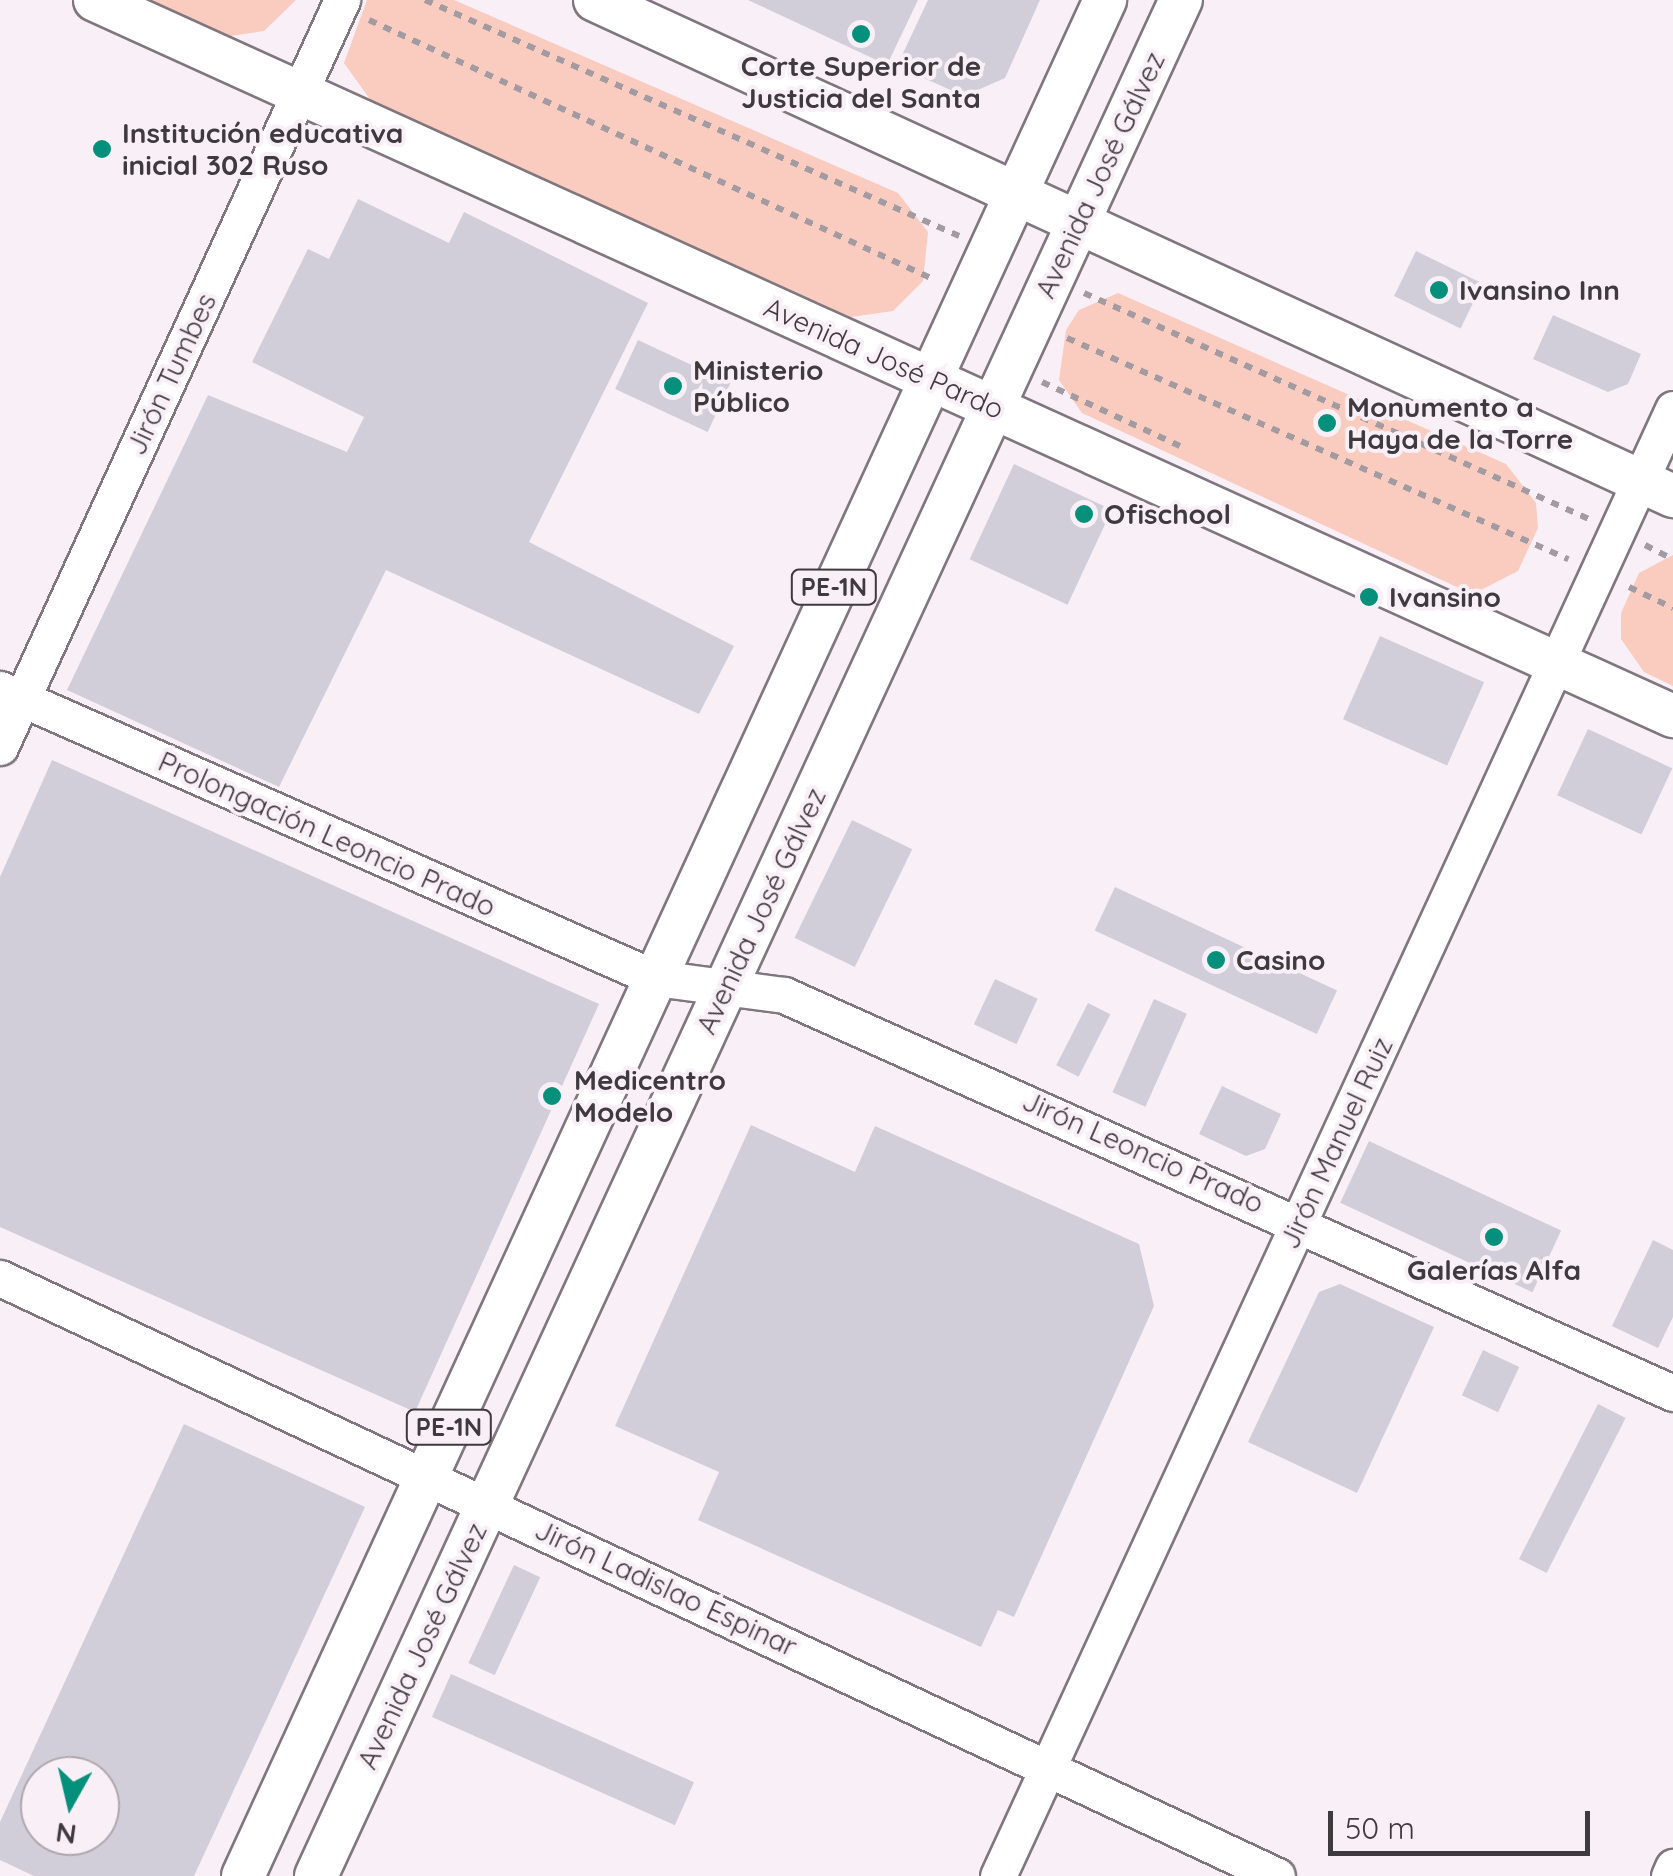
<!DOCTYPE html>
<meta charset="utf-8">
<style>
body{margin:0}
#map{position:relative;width:1673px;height:1876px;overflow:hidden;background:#f9eff7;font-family:Quicksand,sans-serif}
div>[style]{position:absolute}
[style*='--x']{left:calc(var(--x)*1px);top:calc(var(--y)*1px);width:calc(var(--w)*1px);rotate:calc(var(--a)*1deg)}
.green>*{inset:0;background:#facbbf}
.building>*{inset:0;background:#d2ced9;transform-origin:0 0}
.path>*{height:6px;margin-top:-3px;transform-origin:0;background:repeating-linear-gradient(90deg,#a29ba1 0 8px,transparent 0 16px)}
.roads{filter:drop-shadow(2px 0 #7f777d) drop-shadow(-2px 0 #7f777d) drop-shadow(0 2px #7f777d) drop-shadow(0 -2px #7f777d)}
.minor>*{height:35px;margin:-17.5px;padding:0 17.5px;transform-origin:17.5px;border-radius:17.5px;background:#fff}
.major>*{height:42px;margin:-21px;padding:0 21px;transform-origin:21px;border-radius:21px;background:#fff}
.dots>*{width:28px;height:28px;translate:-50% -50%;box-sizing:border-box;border:5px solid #f9eff7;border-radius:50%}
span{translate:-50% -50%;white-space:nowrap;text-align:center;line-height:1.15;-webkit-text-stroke:8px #f9eff7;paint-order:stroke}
.shield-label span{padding:2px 8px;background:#f9eff7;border:2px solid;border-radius:8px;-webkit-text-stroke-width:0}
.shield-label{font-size:25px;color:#3e3a3d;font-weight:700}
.poi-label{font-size:28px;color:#3e3a3d;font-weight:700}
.left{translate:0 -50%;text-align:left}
.street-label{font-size:28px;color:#3e3a3d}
.north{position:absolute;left:20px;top:1756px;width:100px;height:100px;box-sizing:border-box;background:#f9eff7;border:2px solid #aea7ad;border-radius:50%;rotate:188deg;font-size:28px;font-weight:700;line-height:40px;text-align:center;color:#3e3a3d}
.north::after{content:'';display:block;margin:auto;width:35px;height:45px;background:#04907a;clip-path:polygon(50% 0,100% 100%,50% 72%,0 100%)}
.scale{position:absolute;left:1328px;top:1811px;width:262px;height:45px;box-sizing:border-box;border:5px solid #3e3a3d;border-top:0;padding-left:12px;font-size:30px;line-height:35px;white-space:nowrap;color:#3e3a3d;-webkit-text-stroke:8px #f9eff7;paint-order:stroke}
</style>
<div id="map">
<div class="green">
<i style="clip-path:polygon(142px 0,296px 0,264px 31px,224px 37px)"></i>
<i style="clip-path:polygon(367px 0,454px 0,898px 193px,928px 232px,923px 281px,893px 311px,851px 317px,372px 102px,344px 63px)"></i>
<i style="clip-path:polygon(1118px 293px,1506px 464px,1536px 503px,1538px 528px,1518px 571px,1481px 590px,1459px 588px,1082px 413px,1059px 380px,1066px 330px,1079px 310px)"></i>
<i style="clip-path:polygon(1673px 555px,1673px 686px,1644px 672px,1621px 639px,1621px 613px,1639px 573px)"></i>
</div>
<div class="building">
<i style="clip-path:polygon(748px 0,918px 0,887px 65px)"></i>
<i style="clip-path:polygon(928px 0,1040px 0,1005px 78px,964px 96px,897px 66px)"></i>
<i style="clip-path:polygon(358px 199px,449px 243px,464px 212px,648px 303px,529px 542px,734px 646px,699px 714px,386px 570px,279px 787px,67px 690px,208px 395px,347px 452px,364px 417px,252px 362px,308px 249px,329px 259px)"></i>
<i style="left:1416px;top:251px;width:74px;height:50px;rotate:26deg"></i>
<i style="clip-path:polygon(1553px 315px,1641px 354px,1628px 384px,1608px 392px,1533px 359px)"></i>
<i style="left:638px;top:340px;width:102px;height:54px;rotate:25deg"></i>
<i style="left:1014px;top:464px;width:108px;height:105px;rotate:25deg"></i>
<i style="left:1380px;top:636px;width:114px;height:91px;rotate:24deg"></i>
<i style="left:1588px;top:729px;width:93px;height:73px;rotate:25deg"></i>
<i style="clip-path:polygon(52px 760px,599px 1004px,415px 1412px,0 1227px,0 877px)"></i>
<i style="left:852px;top:820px;width:67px;height:131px;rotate:26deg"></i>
<i style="left:1115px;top:887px;width:245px;height:48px;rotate:25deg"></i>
<i style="left:995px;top:979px;width:47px;height:50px;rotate:25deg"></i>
<i style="left:1154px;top:999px;width:36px;height:102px;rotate:24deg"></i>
<i style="left:1088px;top:1003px;width:25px;height:70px;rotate:27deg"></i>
<i style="clip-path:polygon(1222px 1086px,1281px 1114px,1265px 1149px,1246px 1156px,1199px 1134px)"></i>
<i style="clip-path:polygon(751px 1125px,855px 1172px,875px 1126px,1139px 1244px,1154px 1306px,1014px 1617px,998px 1610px,981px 1647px,698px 1520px,719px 1472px,615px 1426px)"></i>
<i style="left:1369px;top:1141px;width:212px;height:68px;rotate:25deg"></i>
<i style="clip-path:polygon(1653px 1240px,1673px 1250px,1673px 1317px,1658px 1348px,1612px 1326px)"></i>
<i style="clip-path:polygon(1340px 1284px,1434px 1327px,1357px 1493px,1248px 1442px,1319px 1292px)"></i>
<i style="left:1483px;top:1350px;width:40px;height:50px;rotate:25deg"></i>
<i style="left:1598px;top:1404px;width:31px;height:174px;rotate:27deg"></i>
<i style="clip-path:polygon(evenodd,184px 1424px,365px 1507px,194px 1876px,34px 1876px,0 1860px,0 1822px,184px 1424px,40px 1776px,100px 1776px,100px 1836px,40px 1836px,40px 1776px)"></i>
<i style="left:514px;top:1565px;width:29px;height:108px;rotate:25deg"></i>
<i style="left:451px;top:1674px;width:266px;height:47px;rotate:24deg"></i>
</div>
<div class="path">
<i style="--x:425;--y:0;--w:584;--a:23.84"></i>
<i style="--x:369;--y:20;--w:623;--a:24.67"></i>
<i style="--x:1084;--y:293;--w:553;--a:24.11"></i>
<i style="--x:1067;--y:338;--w:548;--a:23.8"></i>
<i style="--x:1042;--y:382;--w:152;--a:24.9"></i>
<i style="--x:1645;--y:545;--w:31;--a:27"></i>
<i style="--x:1629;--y:587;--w:49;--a:25.5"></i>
</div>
<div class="roads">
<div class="minor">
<i style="--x:0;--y:689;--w:716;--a:23.81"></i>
<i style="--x:655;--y:978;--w:130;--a:7.5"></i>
<i style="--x:784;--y:995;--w:974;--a:24.12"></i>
<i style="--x:0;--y:747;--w:822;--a:-65.4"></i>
<i style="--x:0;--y:1278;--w:1410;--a:25.09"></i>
<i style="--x:998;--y:1876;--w:1615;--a:-65.29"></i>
<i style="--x:1669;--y:1876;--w:10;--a:-66"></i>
</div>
<div class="major">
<i style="--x:95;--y:0;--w:1733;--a:24.41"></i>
<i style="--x:595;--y:0;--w:1187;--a:24.71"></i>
<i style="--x:243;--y:1876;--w:2065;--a:-65.32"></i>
<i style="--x:316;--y:1876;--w:2066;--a:-65.25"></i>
</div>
</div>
<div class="dots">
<i style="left:861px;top:34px;background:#04907a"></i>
<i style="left:102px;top:149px;background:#04907a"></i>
<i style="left:1439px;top:290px;background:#04907a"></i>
<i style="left:673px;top:386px;background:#04907a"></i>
<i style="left:1327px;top:423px;background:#04907a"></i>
<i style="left:1084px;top:514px;background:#04907a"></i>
<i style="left:1369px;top:597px;background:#04907a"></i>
<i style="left:1216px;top:960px;background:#04907a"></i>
<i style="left:552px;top:1096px;background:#04907a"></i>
<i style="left:1494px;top:1237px;background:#04907a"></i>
</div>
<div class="shield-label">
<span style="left:834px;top:587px">PE-1N</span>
<span style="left:449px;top:1427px">PE-1N</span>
</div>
<div class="poi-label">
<span style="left:861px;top:82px">Corte Superior de<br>Justicia del Santa</span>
<span class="left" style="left:122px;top:149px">Institución educativa<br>inicial 302 Ruso</span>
<span class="left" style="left:1459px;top:290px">Ivansino Inn</span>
<span class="left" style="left:693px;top:386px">Ministerio<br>Público</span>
<span class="left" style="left:1347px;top:423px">Monumento a<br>Haya de la Torre</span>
<span class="left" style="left:1104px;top:514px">Ofischool</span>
<span class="left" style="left:1389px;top:597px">Ivansino</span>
<span class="left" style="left:1236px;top:960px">Casino</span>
<span class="left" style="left:574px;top:1096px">Medicentro<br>Modelo</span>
<span style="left:1494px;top:1270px">Galerías Alfa</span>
</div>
<div class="street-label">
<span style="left:1100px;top:175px;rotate:-65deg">Avenida José Gálvez</span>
<span style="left:884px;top:358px;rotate:24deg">Avenida José Pardo</span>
<span style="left:171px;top:374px;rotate:-65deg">Jirón Tumbes</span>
<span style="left:327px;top:834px;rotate:24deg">Prolongación Leoncio Prado</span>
<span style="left:761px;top:911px;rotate:-65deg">Avenida José Gálvez</span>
<span style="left:1336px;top:1143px;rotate:-65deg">Jirón Manuel Ruiz</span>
<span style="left:1143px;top:1152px;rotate:24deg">Jirón Leoncio Prado</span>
<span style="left:666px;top:1588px;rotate:25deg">Jirón Ladislao Espinar</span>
<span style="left:422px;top:1646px;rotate:-65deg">Avenida José Gálvez</span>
</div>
<div class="north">N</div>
<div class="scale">50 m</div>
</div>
